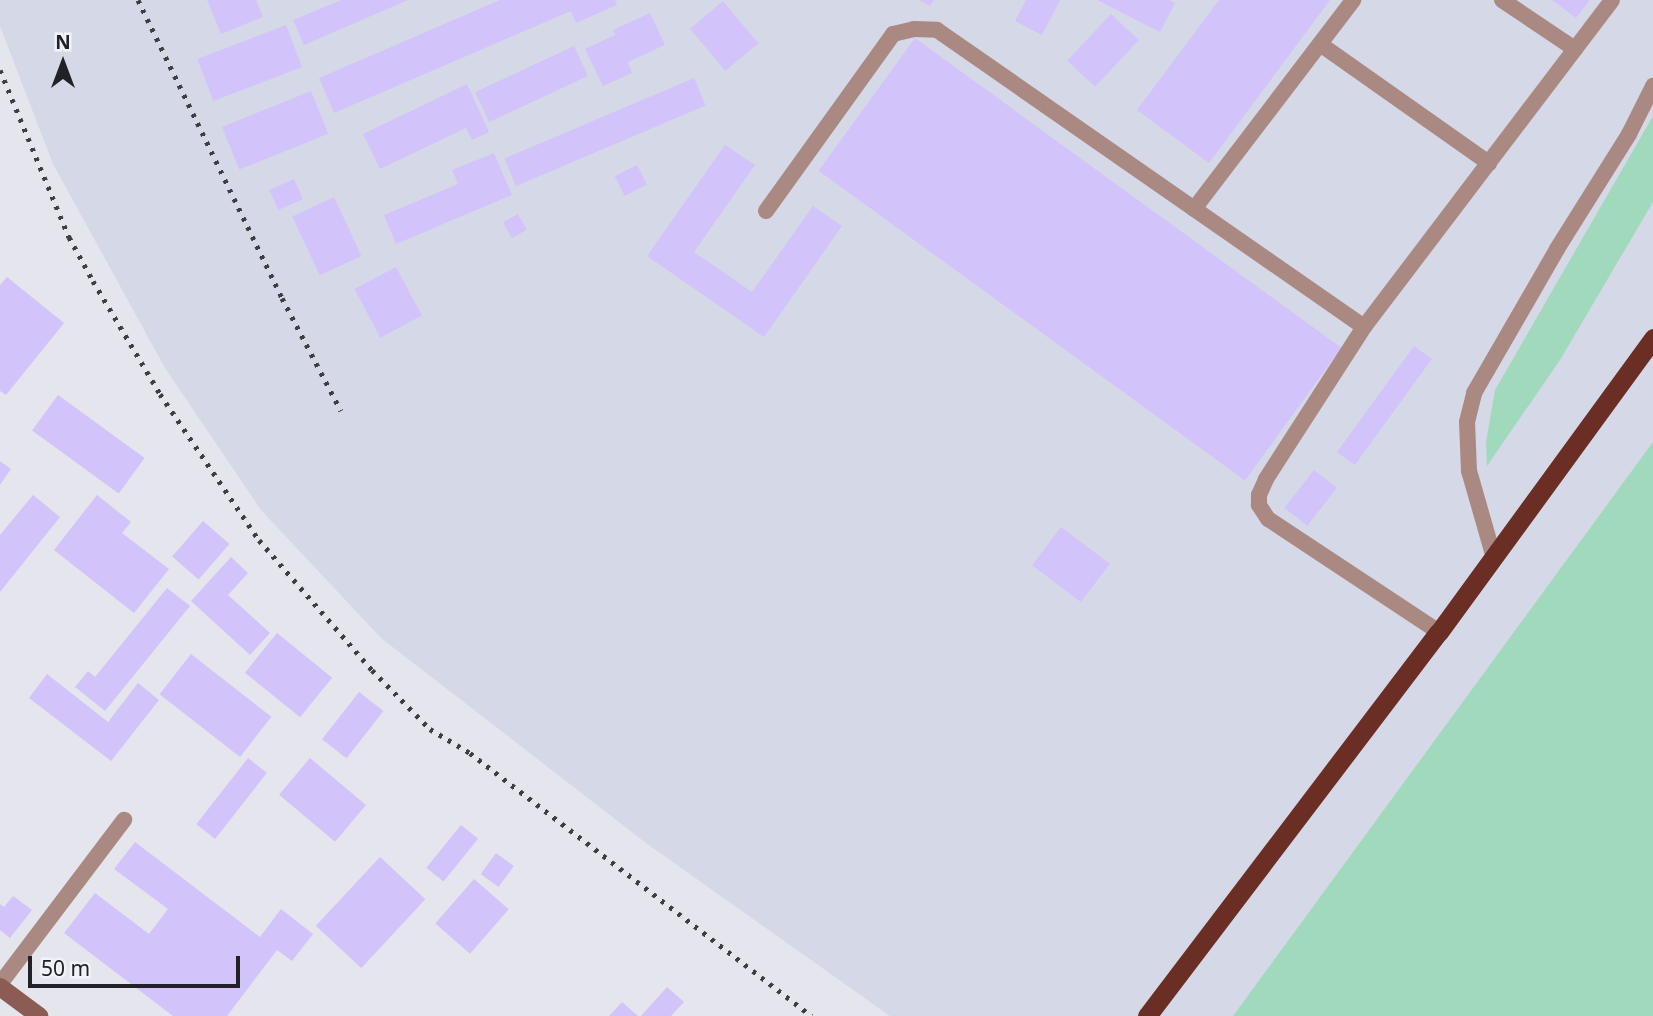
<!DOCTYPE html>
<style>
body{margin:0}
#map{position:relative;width:1653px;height:1016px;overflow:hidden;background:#e4e5ed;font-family:"Noto Sans",sans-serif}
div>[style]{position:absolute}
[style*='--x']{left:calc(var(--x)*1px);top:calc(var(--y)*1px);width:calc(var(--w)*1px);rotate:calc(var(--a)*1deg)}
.built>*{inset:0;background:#d5d8e7}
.green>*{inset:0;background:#a1d9bd}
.building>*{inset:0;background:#d2c4fa;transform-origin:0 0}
.service>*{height:16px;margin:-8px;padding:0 8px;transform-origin:8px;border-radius:8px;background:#ab8983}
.secondary>*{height:18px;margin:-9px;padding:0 9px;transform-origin:9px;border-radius:9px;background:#8c5c54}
.trunk>*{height:19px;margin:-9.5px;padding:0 9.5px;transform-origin:9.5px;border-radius:9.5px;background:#6a2e25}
.rail>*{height:5px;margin-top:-2.5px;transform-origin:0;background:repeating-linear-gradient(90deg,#3d3e42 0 3.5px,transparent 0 10.5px)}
span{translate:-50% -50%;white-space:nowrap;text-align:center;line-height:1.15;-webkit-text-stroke:6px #f1f2fa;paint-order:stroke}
.north{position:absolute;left:28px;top:28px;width:70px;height:70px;-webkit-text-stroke:5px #f1f2fa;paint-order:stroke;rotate:0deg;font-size:19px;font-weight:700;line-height:28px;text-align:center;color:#212225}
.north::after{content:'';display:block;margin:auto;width:24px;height:32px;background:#212225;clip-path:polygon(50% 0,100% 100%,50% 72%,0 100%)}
.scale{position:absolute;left:28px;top:956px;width:212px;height:32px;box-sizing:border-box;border:4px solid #212225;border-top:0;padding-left:9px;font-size:21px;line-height:24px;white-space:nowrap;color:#212225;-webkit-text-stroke:5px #f1f2fa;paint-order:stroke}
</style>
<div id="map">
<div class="built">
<i style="clip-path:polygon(0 0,1653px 0,1653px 1016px,890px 1016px,646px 843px,381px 638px,261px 510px,165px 368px,53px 164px,0 26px)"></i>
</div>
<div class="green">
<i style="clip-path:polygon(1653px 116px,1653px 202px,1560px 360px,1487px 466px,1486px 442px,1495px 390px)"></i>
<i style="clip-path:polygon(1653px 442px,1653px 1016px,1233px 1016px)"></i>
</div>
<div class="building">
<i style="clip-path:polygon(207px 0,256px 0,263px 17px,221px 34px)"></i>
<i style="clip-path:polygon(341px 0,408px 0,304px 45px,293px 20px)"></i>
<i style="clip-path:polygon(500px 0,615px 0,617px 5px,576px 23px,571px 11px,334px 113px,319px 78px)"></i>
<i style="clip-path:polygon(919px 0,934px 0,930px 6px)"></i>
<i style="clip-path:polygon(1026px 0,1060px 0,1042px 35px,1015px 21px)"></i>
<i style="clip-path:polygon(1097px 0,1169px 0,1175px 3px,1160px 32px)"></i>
<i style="clip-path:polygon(1219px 0,1330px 0,1209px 163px,1137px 110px)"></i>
<i style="clip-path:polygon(1552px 0,1590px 0,1576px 18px)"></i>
<i style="left:723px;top:1px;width:55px;height:43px;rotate:50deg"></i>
<i style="clip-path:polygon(650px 13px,665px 45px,628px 62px,632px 73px,603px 86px,585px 49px,615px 35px,613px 30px)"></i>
<i style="left:1111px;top:14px;width:38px;height:64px;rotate:43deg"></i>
<i style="left:286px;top:25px;width:45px;height:95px;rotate:69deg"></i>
<i style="left:915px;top:38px;width:527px;height:164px;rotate:36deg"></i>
<i style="left:574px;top:46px;width:33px;height:109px;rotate:65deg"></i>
<i style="left:694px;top:78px;width:30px;height:206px;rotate:67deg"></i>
<i style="clip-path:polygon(467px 84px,489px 132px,472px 140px,466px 128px,380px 169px,363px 134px)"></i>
<i style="left:311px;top:91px;width:46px;height:96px;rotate:68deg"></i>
<i style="clip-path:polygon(725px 145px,755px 165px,694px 252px,752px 292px,813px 206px,842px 226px,764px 337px,647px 256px)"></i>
<i style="clip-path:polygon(494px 153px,512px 195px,396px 244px,384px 215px,458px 184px,452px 170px)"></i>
<i style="left:637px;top:165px;width:22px;height:25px;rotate:63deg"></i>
<i style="left:294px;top:179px;width:22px;height:27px;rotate:66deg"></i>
<i style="left:334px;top:197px;width:65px;height:46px;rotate:65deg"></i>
<i style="left:518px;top:214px;width:18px;height:17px;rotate:61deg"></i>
<i style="left:396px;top:267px;width:55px;height:47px;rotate:62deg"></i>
<i style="clip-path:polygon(7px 277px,64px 323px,6px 395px,0 391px,0 285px)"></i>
<i style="left:1414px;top:346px;width:22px;height:131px;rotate:36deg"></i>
<i style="left:58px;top:395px;width:107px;height:44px;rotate:36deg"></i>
<i style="clip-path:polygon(0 461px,11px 469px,0 485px)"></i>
<i style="left:1314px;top:470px;width:29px;height:48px;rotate:38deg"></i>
<i style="clip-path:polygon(33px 495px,60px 517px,0 592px,0 535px)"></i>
<i style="clip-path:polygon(97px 495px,131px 522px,122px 533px,169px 569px,134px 613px,54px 550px)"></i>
<i style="left:203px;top:521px;width:35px;height:47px;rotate:41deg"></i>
<i style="left:1061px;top:527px;width:61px;height:48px;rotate:37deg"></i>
<i style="clip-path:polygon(231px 557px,248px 573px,228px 595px,270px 633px,250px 655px,191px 601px)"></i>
<i style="clip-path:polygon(167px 588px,190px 606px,105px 711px,75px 687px,88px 671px,95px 677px)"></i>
<i style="left:277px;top:633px;width:71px;height:51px;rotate:39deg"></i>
<i style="left:191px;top:654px;width:102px;height:51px;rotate:38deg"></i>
<i style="clip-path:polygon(47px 674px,108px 722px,138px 683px,159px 700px,111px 761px,29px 698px)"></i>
<i style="left:359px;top:692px;width:31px;height:60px;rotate:38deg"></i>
<i style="left:248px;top:758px;width:24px;height:84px;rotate:38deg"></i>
<i style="left:310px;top:758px;width:73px;height:48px;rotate:40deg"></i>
<i style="left:461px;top:825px;width:22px;height:55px;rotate:39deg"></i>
<i style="clip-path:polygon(135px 842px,260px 937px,281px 909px,313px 934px,292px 961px,277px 950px,227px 1016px,173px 1016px,64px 933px,95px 893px,149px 934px,168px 909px,114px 869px)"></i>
<i style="left:496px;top:853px;width:22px;height:26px;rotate:36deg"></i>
<i style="left:380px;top:857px;width:62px;height:94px;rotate:43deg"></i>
<i style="left:474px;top:879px;width:46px;height:59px;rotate:41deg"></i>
<i style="clip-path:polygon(13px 896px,32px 910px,10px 938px,0 930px,0 904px,4px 907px)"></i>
<i style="clip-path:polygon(667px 987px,684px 1002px,671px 1016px,641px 1016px)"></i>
<i style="clip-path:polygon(622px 1002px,638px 1016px,609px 1016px)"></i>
</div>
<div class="service">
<i style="--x:1502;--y:0;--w:88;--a:33.9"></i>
<i style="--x:1320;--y:44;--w:207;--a:35.2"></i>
<i style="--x:1194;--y:209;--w:263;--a:-52.7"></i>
<i style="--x:766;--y:211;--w:218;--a:-54.3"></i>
<i style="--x:893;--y:34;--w:22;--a:-13"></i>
<i style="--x:914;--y:29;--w:23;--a:2"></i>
<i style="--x:937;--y:30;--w:520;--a:34.82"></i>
<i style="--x:1494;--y:558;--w:91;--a:-106"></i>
<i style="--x:1469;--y:471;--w:49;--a:-92.3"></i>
<i style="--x:1467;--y:422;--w:30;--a:-76"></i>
<i style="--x:1474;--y:393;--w:166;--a:-60"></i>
<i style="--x:1557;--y:249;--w:136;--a:-57.9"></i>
<i style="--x:1629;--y:134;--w:54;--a:-63.4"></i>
<i style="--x:1439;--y:632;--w:205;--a:-146.5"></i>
<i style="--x:1268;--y:519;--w:17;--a:-123"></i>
<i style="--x:1259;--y:505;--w:10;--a:-90"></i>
<i style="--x:1259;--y:495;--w:17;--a:-66"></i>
<i style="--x:1266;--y:479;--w:181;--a:-57.2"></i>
<i style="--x:1364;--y:327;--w:410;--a:-52.8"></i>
<i style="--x:0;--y:984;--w:206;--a:-52.9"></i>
</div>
<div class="secondary">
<i style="--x:0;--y:987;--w:49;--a:36.6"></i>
</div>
<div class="trunk">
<i style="--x:1147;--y:1016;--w:482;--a:-52.8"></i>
<i style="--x:1439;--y:632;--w:364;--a:-53.9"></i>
</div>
<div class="rail">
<i style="--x:138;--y:0;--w:331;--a:64.2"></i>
<i style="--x:282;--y:298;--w:127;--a:62.4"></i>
<i style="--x:0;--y:70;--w:181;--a:67.6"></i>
<i style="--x:69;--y:237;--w:50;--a:61.4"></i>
<i style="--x:93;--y:281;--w:131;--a:59.3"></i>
<i style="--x:160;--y:394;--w:176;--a:55.9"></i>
<i style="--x:259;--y:540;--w:172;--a:49"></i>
<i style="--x:372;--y:670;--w:83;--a:45.5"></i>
<i style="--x:430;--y:729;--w:47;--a:31"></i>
<i style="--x:470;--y:753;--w:431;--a:37.6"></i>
</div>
<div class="north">N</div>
<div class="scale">50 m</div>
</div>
